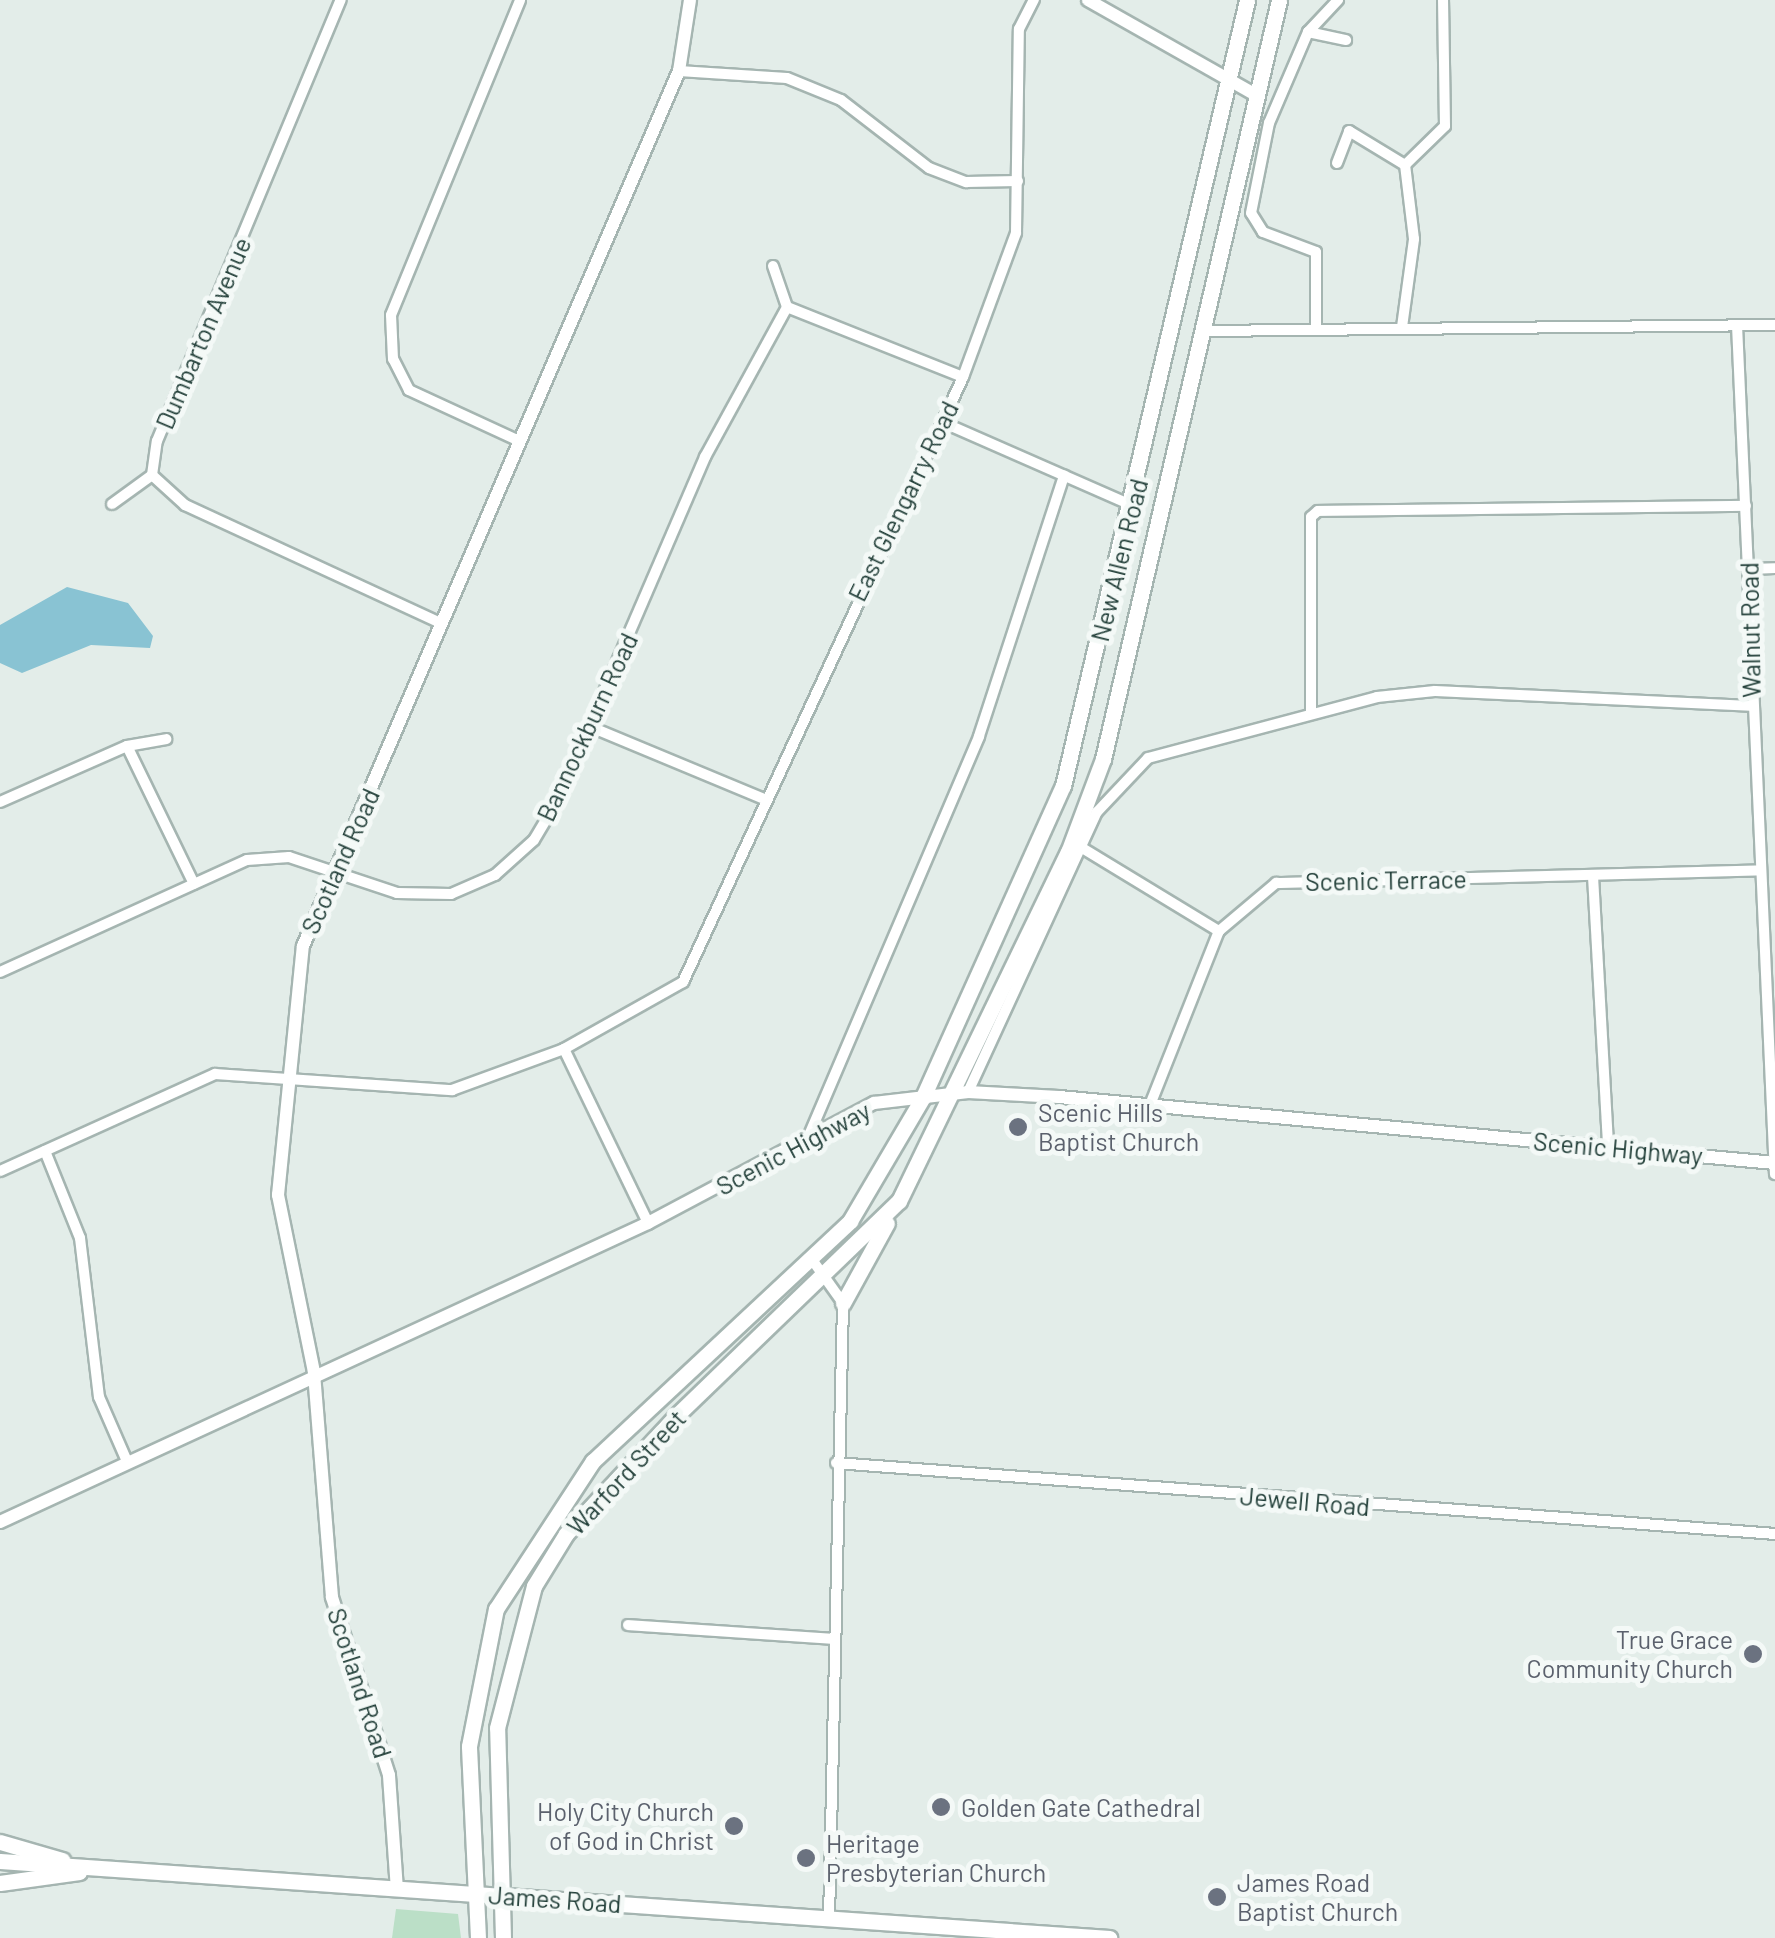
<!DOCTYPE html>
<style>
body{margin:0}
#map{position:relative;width:1775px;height:1938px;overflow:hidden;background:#e3ede9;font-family:Barlow,sans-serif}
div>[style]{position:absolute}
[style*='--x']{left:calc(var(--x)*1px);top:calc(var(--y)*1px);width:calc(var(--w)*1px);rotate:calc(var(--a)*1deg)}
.green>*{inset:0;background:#bbdfc7}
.water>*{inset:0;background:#89c3d3}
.roads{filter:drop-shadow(2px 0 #a5b5b1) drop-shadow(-2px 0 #a5b5b1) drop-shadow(0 2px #a5b5b1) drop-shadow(0 -2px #a5b5b1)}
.minor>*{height:10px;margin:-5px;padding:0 5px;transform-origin:5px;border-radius:5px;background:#fff}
.tertiary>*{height:12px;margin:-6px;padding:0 6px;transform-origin:6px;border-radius:6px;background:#fff}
.secondary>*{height:15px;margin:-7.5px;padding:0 7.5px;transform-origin:7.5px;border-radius:7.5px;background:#fff}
.dots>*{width:28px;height:28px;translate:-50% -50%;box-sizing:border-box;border:5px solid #f4f9f7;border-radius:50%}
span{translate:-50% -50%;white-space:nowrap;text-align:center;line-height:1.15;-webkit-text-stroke:10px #f4f9f7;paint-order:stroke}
.street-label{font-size:25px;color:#223f39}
.worship-label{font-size:25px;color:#5b616d}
.left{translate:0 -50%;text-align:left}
.right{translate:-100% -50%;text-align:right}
</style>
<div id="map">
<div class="green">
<i style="clip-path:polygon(396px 1909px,458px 1914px,461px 1938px,392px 1938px)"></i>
</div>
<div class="water">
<i style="clip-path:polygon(67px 587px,128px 603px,153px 636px,150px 648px,91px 645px,22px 673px,0 663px,0 625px)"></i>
</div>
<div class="roads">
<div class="minor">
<i style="--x:1308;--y:32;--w:39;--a:12"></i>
<i style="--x:679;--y:71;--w:108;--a:3.7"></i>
<i style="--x:787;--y:78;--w:58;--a:22.2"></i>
<i style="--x:841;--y:100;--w:111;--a:37.7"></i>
<i style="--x:929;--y:168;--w:40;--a:21"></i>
<i style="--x:966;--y:182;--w:52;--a:-1.1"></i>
<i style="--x:1337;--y:163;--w:34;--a:-69"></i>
<i style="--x:1349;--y:131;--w:66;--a:31.3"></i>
<i style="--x:1405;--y:165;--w:56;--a:-44.3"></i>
<i style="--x:1445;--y:126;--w:126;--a:-90.9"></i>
<i style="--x:773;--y:266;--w:43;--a:71.1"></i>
<i style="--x:787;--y:307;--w:189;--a:21.7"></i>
<i style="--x:1737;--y:325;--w:850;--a:87.44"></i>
<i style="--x:1316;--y:326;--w:74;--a:-90"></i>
<i style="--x:1316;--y:252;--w:57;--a:-159.3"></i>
<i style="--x:1263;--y:232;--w:22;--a:-122"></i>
<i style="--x:1251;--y:213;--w:92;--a:-78.7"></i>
<i style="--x:1269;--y:123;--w:99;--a:-66.8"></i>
<i style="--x:1308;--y:32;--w:44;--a:-46.8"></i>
<i style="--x:1402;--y:327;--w:89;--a:-82.2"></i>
<i style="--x:1414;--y:239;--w:75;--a:-96.9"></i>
<i style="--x:1204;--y:331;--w:571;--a:-0.6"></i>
<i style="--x:942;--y:422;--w:209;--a:23.7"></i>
<i style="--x:515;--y:439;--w:117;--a:-155.2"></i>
<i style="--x:409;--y:390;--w:35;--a:-117"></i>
<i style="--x:393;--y:359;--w:44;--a:-92.6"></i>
<i style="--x:391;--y:315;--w:340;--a:-67.7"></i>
<i style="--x:152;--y:475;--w:34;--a:-82"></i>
<i style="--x:157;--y:441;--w:478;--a:-67.4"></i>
<i style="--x:152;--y:475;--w:45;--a:42.3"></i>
<i style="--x:185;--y:505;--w:283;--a:24.8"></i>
<i style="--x:112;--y:504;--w:49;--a:-35.9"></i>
<i style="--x:1750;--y:569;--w:25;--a:-2"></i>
<i style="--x:1311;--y:713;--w:196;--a:-90"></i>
<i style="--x:1311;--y:517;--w:9;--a:-41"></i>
<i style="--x:1318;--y:511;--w:428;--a:-0.7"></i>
<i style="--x:591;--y:727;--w:190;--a:22.6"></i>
<i style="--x:127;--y:746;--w:153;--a:64.1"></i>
<i style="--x:0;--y:802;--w:139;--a:-23.8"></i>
<i style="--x:127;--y:746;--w:40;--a:-10"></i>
<i style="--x:1084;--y:849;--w:158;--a:31.3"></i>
<i style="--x:1593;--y:876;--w:271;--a:86.8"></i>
<i style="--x:0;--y:972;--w:271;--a:-24.4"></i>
<i style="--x:247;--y:860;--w:42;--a:-4.1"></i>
<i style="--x:289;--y:857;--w:114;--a:18.4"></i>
<i style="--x:397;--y:893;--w:54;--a:1.1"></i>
<i style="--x:451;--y:894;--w:48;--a:-23.4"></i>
<i style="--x:495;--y:875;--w:52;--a:-41.9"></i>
<i style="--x:534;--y:840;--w:43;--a:-59.3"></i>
<i style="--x:556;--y:803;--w:377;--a:-66.7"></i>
<i style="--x:705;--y:457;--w:171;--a:-61.3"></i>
<i style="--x:564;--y:1049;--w:193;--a:64.2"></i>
<i style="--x:968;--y:1092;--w:308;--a:-65.3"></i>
<i style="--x:1097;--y:812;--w:74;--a:-46.6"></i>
<i style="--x:1148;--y:758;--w:237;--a:-14.9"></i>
<i style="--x:1377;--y:697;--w:58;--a:-5.9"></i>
<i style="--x:1435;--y:691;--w:316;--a:2.7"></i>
<i style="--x:1150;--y:1105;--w:187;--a:-68.4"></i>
<i style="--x:1219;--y:931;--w:75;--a:-40.1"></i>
<i style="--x:1276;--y:883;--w:484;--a:-1.5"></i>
<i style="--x:807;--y:1140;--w:439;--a:-66.9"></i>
<i style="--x:979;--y:736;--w:274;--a:-71.9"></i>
<i style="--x:45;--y:1151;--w:94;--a:68.1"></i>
<i style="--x:80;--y:1238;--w:160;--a:83.2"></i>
<i style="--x:99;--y:1397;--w:68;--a:66.5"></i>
<i style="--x:0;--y:1171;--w:236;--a:-24.3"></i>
<i style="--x:215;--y:1074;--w:238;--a:3.9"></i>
<i style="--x:452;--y:1090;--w:119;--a:-20.1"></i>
<i style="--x:564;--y:1049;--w:137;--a:-29.4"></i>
<i style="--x:683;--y:982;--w:667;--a:-65.16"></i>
<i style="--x:963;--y:377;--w:153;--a:-69.8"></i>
<i style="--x:1016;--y:233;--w:204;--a:-89.2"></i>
<i style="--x:1019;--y:29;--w:33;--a:-63"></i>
<i style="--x:813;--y:1261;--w:52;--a:54.5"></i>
<i style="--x:843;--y:1303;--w:617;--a:91.3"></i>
<i style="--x:836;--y:1463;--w:942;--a:4.32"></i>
<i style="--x:628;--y:1625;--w:206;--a:3.9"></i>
</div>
<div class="tertiary">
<i style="--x:1088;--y:0;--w:191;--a:29.5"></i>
<i style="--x:0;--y:1522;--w:714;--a:-24.77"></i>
<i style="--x:648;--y:1223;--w:256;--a:-28"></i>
<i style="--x:874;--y:1103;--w:95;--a:-6.7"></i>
<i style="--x:968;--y:1092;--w:91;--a:3.1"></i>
<i style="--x:1059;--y:1097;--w:719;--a:5.27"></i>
<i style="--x:397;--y:1890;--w:115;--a:-94"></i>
<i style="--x:389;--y:1775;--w:187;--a:-107.8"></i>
<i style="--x:332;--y:1597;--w:226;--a:-94.6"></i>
<i style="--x:314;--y:1372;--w:181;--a:-101.5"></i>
<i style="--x:278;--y:1195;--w:250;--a:-84.3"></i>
<i style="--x:303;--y:946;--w:952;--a:-66.75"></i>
<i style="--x:679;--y:71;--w:72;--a:-81.2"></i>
</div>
<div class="secondary">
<i style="--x:843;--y:1303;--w:91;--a:-61.2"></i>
<i style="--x:0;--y:1842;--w:65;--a:16.2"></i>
<i style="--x:0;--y:1861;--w:1112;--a:3.97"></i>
<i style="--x:0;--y:1883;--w:80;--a:-7.9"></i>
<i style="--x:478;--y:1938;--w:192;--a:-92.7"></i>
<i style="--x:469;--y:1746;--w:140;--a:-78.9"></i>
<i style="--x:496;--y:1609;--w:177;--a:-56.8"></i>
<i style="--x:593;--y:1461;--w:352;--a:-43"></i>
<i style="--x:850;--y:1221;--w:144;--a:-59.5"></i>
<i style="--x:923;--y:1097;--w:341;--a:-65.8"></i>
<i style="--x:1063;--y:786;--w:807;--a:-76.82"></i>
<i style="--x:503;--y:1938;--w:210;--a:-91.6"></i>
<i style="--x:497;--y:1728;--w:147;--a:-75.4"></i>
<i style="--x:534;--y:1586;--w:61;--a:-58.4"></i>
<i style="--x:566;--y:1534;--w:160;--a:-47"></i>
<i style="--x:675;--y:1417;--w:311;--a:-44"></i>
<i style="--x:899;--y:1201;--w:388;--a:-64.2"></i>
<i style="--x:1068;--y:852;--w:99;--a:-69.4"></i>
<i style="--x:1103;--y:759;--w:779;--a:-76.94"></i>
</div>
</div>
<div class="dots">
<i style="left:1018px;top:1127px;background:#6b7280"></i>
<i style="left:1753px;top:1654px;background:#6b7280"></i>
<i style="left:941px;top:1807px;background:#6b7280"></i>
<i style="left:734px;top:1826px;background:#6b7280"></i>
<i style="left:806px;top:1858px;background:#6b7280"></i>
<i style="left:1217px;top:1897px;background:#6b7280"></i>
</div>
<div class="street-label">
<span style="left:203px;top:333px;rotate:-67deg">Dumbarton Avenue</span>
<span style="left:903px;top:501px;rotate:-64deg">East Glengarry Road</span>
<span style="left:1119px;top:560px;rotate:-76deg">New Allen Road</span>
<span style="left:1750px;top:630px;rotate:-91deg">Walnut Road</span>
<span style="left:587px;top:727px;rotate:-65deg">Bannockburn Road</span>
<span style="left:340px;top:861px;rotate:-66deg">Scotland Road</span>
<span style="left:1386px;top:880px;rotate:-1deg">Scenic Terrace</span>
<span style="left:793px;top:1148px;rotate:-28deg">Scenic Highway</span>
<span style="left:1618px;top:1148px;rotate:5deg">Scenic Highway</span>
<span style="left:626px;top:1472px;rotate:-47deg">Warford Street</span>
<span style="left:1305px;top:1501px;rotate:5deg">Jewell Road</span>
<span style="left:360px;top:1683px;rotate:72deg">Scotland Road</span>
<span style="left:555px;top:1899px;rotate:4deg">James Road</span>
</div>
<div class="worship-label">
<span class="left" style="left:1038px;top:1127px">Scenic Hills<br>Baptist Church</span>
<span class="right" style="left:1733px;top:1654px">True Grace<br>Community Church</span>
<span class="left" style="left:961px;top:1807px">Golden Gate Cathedral</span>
<span class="right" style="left:714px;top:1826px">Holy City Church<br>of God in Christ</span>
<span class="left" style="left:826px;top:1858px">Heritage<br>Presbyterian Church</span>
<span class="left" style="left:1237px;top:1897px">James Road<br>Baptist Church</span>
</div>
</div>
